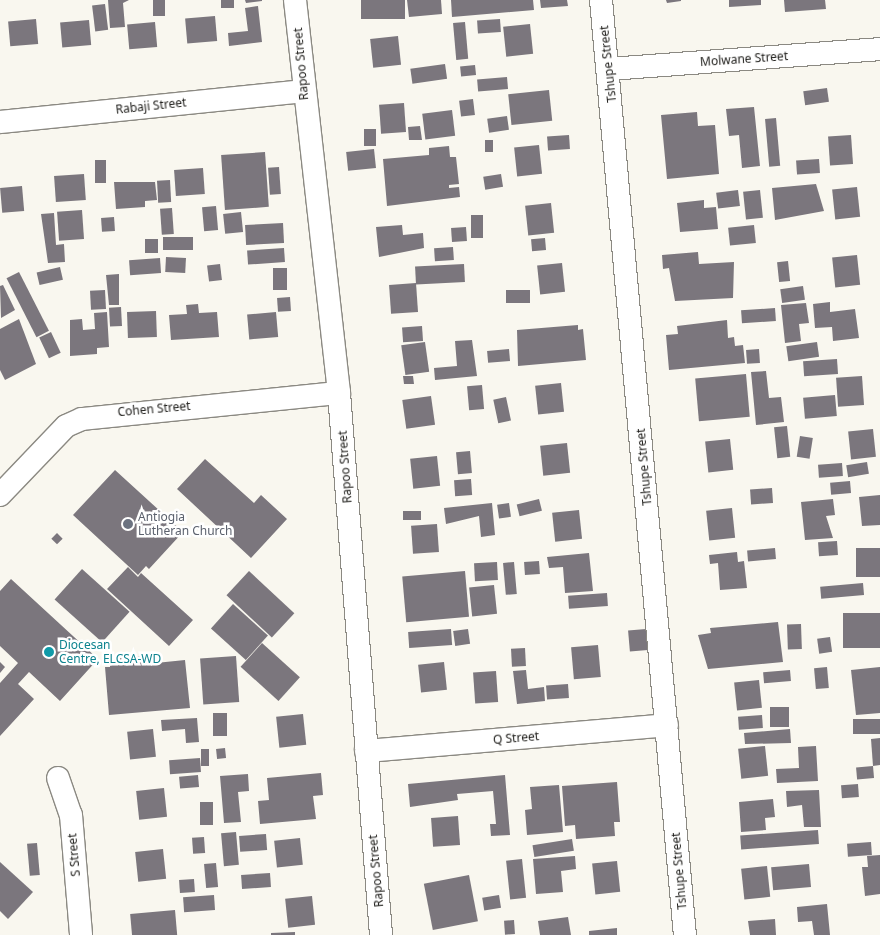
<!DOCTYPE html>
<style>
body{margin:0}
#map{position:relative;width:880px;height:935px;overflow:hidden;background:#f9f7ef;font-family:"Noto Sans",sans-serif}
div>[style]{position:absolute}
[style*='--x']{left:calc(var(--x)*1px);top:calc(var(--y)*1px);width:calc(var(--w)*1px);rotate:calc(var(--a)*1deg)}
.building>*{inset:0;background:#7b767d;transform-origin:0 0}
.roads{filter:drop-shadow(1px 0 #8b8982) drop-shadow(-1px 0 #8b8982) drop-shadow(0 1px #8b8982) drop-shadow(0 -1px #8b8982)}
.minor>*{height:22px;margin:-11px;padding:0 11px;transform-origin:11px;border-radius:11px;background:#fff}
.dots>*{width:14px;height:14px;translate:-50% -50%;box-sizing:border-box;border:2px solid #fff;border-radius:50%}
span{translate:-50% -50%;white-space:nowrap;text-align:center;line-height:1.15;-webkit-text-stroke:5px #fff;paint-order:stroke}
.street-label{font-size:12px;color:#21201d}
.worship-label{font-size:12px;color:#5b616d}
.left{translate:0 -50%;text-align:left}
.culture-label{font-size:12px;color:#0d838f}
</style>
<div id="map">
<div class="building">
<i style="clip-path:polygon(108px 0,129px 0,123px 3px,125px 27px,110px 28px)"></i>
<i style="left:153px;top:0;width:12px;height:16px"></i>
<i style="left:221px;top:0;width:13px;height:8px"></i>
<i style="clip-path:polygon(245px 0,262px 0,262px 1px,246px 3px)"></i>
<i style="left:361px;top:0;width:44px;height:19px"></i>
<i style="clip-path:polygon(407px 0,441px 0,442px 14px,409px 17px)"></i>
<i style="clip-path:polygon(451px 0,533px 0,534px 10px,452px 17px)"></i>
<i style="clip-path:polygon(540px 0,567px 0,568px 6px,541px 8px)"></i>
<i style="clip-path:polygon(666px 0,681px 0,681px 1px,667px 3px)"></i>
<i style="clip-path:polygon(729px 0,761px 0,761px 5px,729px 7px)"></i>
<i style="clip-path:polygon(784px 0,825px 0,826px 9px,785px 12px)"></i>
<i style="left:105px;top:4px;width:26px;height:13px;rotate:83deg"></i>
<i style="clip-path:polygon(258px 6px,262px 42px,229px 46px,228px 33px,248px 31px,245px 8px)"></i>
<i style="left:215px;top:16px;width:25px;height:30px;rotate:85deg"></i>
<i style="left:36px;top:19px;width:25px;height:28px;rotate:85deg"></i>
<i style="left:500px;top:19px;width:13px;height:23px;rotate:86deg"></i>
<i style="left:89px;top:20px;width:25px;height:29px;rotate:85deg"></i>
<i style="left:155px;top:22px;width:25px;height:28px;rotate:85deg"></i>
<i style="left:465px;top:22px;width:37px;height:12px;rotate:85deg"></i>
<i style="left:530px;top:24px;width:30px;height:27px;rotate:84deg"></i>
<i style="left:398px;top:36px;width:29px;height:28px;rotate:84deg"></i>
<i style="left:445px;top:64px;width:15px;height:35px;rotate:82deg"></i>
<i style="left:475px;top:65px;width:10px;height:15px;rotate:84deg"></i>
<i style="left:507px;top:77px;width:12px;height:30px;rotate:85deg"></i>
<i style="left:827px;top:88px;width:14px;height:24px;rotate:82deg"></i>
<i style="left:549px;top:90px;width:31px;height:41px;rotate:84deg"></i>
<i style="left:473px;top:99px;width:16px;height:14px;rotate:83deg"></i>
<i style="left:404px;top:103px;width:29px;height:25px;rotate:86deg"></i>
<i style="clip-path:polygon(754px 107px,760px 166px,742px 168px,739px 135px,729px 136px,726px 109px)"></i>
<i style="left:452px;top:110px;width:26px;height:30px;rotate:83deg"></i>
<i style="clip-path:polygon(697px 112px,698px 126px,715px 125px,719px 174px,667px 179px,661px 115px)"></i>
<i style="left:507px;top:116px;width:14px;height:20px;rotate:82deg"></i>
<i style="left:776px;top:118px;width:48px;height:11px;rotate:85deg"></i>
<i style="clip-path:polygon(420px 126px,422px 140px,409px 140px,408px 127px)"></i>
<i style="left:364px;top:129px;width:12px;height:17px"></i>
<i style="left:569px;top:135px;width:14px;height:22px;rotate:86deg"></i>
<i style="left:851px;top:135px;width:29px;height:23px;rotate:86deg"></i>
<i style="left:485px;top:140px;width:8px;height:12px"></i>
<i style="left:539px;top:145px;width:29px;height:25px;rotate:84deg"></i>
<i style="clip-path:polygon(449px 146px,450px 157px,456px 157px,459px 184px,449px 185px,449px 188px,459px 187px,460px 197px,387px 206px,383px 159px,429px 155px,429px 148px)"></i>
<i style="left:374px;top:149px;width:19px;height:28px;rotate:84deg"></i>
<i style="left:265px;top:152px;width:55px;height:44px;rotate:86deg"></i>
<i style="left:819px;top:159px;width:14px;height:23px;rotate:86deg"></i>
<i style="left:95px;top:160px;width:11px;height:23px"></i>
<i style="left:279px;top:167px;width:27px;height:11px;rotate:86deg"></i>
<i style="left:203px;top:168px;width:26px;height:29px;rotate:86deg"></i>
<i style="left:84px;top:174px;width:26px;height:30px;rotate:86deg"></i>
<i style="left:501px;top:174px;width:13px;height:18px;rotate:81deg"></i>
<i style="left:170px;top:180px;width:22px;height:13px;rotate:87deg"></i>
<i style="clip-path:polygon(114px 182px,155px 182px,157px 200px,145px 201px,145px 207px,116px 209px)"></i>
<i style="clip-path:polygon(816px 184px,824px 211px,775px 220px,772px 188px)"></i>
<i style="left:22px;top:186px;width:25px;height:22px;rotate:85deg"></i>
<i style="left:857px;top:187px;width:30px;height:25px;rotate:84deg"></i>
<i style="left:738px;top:190px;width:16px;height:22px;rotate:83deg"></i>
<i style="left:760px;top:190px;width:28px;height:17px;rotate:84deg"></i>
<i style="clip-path:polygon(704px 200px,704px 208px,716px 207px,718px 229px,680px 232px,677px 203px)"></i>
<i style="left:551px;top:203px;width:30px;height:26px;rotate:84deg"></i>
<i style="left:216px;top:206px;width:24px;height:14px;rotate:85deg"></i>
<i style="left:172px;top:208px;width:26px;height:12px;rotate:86deg"></i>
<i style="left:82px;top:210px;width:29px;height:25px;rotate:86deg"></i>
<i style="left:241px;top:212px;width:20px;height:18px;rotate:84deg"></i>
<i style="clip-path:polygon(54px 213px,56px 245px,64px 244px,65px 262px,48px 263px,41px 214px)"></i>
<i style="left:471px;top:215px;width:12px;height:23px"></i>
<i style="left:114px;top:217px;width:14px;height:13px;rotate:86deg"></i>
<i style="left:283px;top:223px;width:20px;height:38px;rotate:87deg"></i>
<i style="clip-path:polygon(402px 225px,403px 235px,423px 233px,424px 248px,379px 257px,376px 227px)"></i>
<i style="left:754px;top:225px;width:18px;height:26px;rotate:84deg"></i>
<i style="left:466px;top:227px;width:14px;height:15px;rotate:86deg"></i>
<i style="left:193px;top:237px;width:13px;height:30px;rotate:90deg"></i>
<i style="left:545px;top:238px;width:12px;height:14px;rotate:85deg"></i>
<i style="left:158px;top:239px;width:14px;height:13px;rotate:90deg"></i>
<i style="left:453px;top:247px;width:13px;height:19px;rotate:86deg"></i>
<i style="left:284px;top:248px;width:14px;height:37px;rotate:86deg"></i>
<i style="clip-path:polygon(698px 252px,699px 264px,734px 262px,733px 298px,675px 301px,669px 268px,663px 269px,662px 255px)"></i>
<i style="left:857px;top:255px;width:30px;height:25px;rotate:84deg"></i>
<i style="left:166px;top:257px;width:20px;height:15px;rotate:3deg"></i>
<i style="left:160px;top:258px;width:15px;height:31px;rotate:86deg"></i>
<i style="left:788px;top:261px;width:20px;height:11px;rotate:84deg"></i>
<i style="left:562px;top:263px;width:29px;height:25px;rotate:84deg"></i>
<i style="left:220px;top:264px;width:16px;height:13px;rotate:83deg"></i>
<i style="left:464px;top:264px;width:18px;height:49px;rotate:87deg"></i>
<i style="left:60px;top:267px;width:13px;height:24px;rotate:77deg"></i>
<i style="left:273px;top:268px;width:14px;height:22px"></i>
<i style="left:19px;top:272px;width:66px;height:14px;rotate:63deg"></i>
<i style="clip-path:polygon(119px 274px,119px 305px,109px 305px,106px 275px)"></i>
<i style="left:416px;top:283px;width:29px;height:27px;rotate:86deg"></i>
<i style="clip-path:polygon(3px 285px,15px 310px,1px 318px,0 286px)"></i>
<i style="left:803px;top:286px;width:14px;height:23px;rotate:82deg"></i>
<i style="left:105px;top:290px;width:19px;height:15px;rotate:87deg"></i>
<i style="left:506px;top:290px;width:24px;height:13px"></i>
<i style="left:290px;top:297px;width:14px;height:13px;rotate:86deg"></i>
<i style="clip-path:polygon(830px 302px,830px 312px,855px 309px,859px 338px,833px 341px,832px 327px,815px 328px,813px 304px)"></i>
<i style="clip-path:polygon(806px 303px,809px 323px,799px 324px,801px 341px,785px 343px,781px 305px)"></i>
<i style="clip-path:polygon(198px 304px,199px 313px,217px 312px,219px 337px,171px 340px,169px 315px,187px 314px,186px 305px)"></i>
<i style="left:121px;top:307px;width:19px;height:12px;rotate:87deg"></i>
<i style="left:775px;top:308px;width:13px;height:34px;rotate:86deg"></i>
<i style="left:156px;top:311px;width:26px;height:29px;rotate:88deg"></i>
<i style="clip-path:polygon(107px 312px,109px 347px,97px 348px,97px 354px,70px 356px,70px 320px,82px 319px,83px 330px,95px 329px,94px 313px)"></i>
<i style="left:276px;top:312px;width:25px;height:29px;rotate:85deg"></i>
<i style="clip-path:polygon(19px 319px,36px 364px,5px 380px,0 370px,0 329px)"></i>
<i style="clip-path:polygon(727px 320px,728px 338px,734px 337px,735px 346px,743px 345px,745px 363px,669px 370px,666px 335px,678px 334px,677px 326px)"></i>
<i style="clip-path:polygon(578px 325px,578px 330px,583px 329px,586px 360px,518px 366px,517px 330px)"></i>
<i style="left:422px;top:326px;width:15px;height:20px;rotate:86deg"></i>
<i style="left:51px;top:332px;width:23px;height:13px;rotate:65deg"></i>
<i style="clip-path:polygon(472px 340px,477px 376px,435px 380px,434px 368px,457px 366px,455px 341px)"></i>
<i style="left:425px;top:342px;width:30px;height:24px;rotate:82deg"></i>
<i style="left:817px;top:342px;width:15px;height:31px;rotate:82deg"></i>
<i style="left:509px;top:349px;width:12px;height:22px;rotate:85deg"></i>
<i style="left:759px;top:349px;width:14px;height:13px;rotate:86deg"></i>
<i style="left:837px;top:359px;width:15px;height:34px;rotate:86deg"></i>
<i style="clip-path:polygon(766px 371px,769px 398px,781px 397px,784px 422px,756px 425px,751px 372px)"></i>
<i style="left:746px;top:374px;width:43px;height:51px;rotate:85deg"></i>
<i style="clip-path:polygon(403px 376px,413px 376px,414px 384px,404px 384px)"></i>
<i style="left:862px;top:376px;width:29px;height:26px;rotate:86deg"></i>
<i style="left:561px;top:383px;width:29px;height:26px;rotate:84deg"></i>
<i style="left:482px;top:385px;width:24px;height:15px;rotate:85deg"></i>
<i style="left:835px;top:395px;width:21px;height:32px;rotate:85deg"></i>
<i style="left:431px;top:396px;width:29px;height:29px;rotate:82deg"></i>
<i style="left:506px;top:397px;width:24px;height:13px;rotate:78deg"></i>
<i style="left:787px;top:426px;width:31px;height:13px;rotate:84deg"></i>
<i style="left:873px;top:429px;width:28px;height:25px;rotate:84deg"></i>
<i style="left:800px;top:436px;width:13px;height:21px;rotate:9deg"></i>
<i style="left:730px;top:439px;width:31px;height:25px;rotate:84deg"></i>
<i style="left:567px;top:443px;width:30px;height:27px;rotate:84deg"></i>
<i style="left:470px;top:451px;width:22px;height:14px;rotate:85deg"></i>
<i style="left:437px;top:456px;width:30px;height:27px;rotate:84deg"></i>
<i style="clip-path:polygon(205px 459px,254px 503px,261px 495px,287px 519px,251px 558px,177px 489px)"></i>
<i style="left:867px;top:462px;width:12px;height:21px;rotate:81deg"></i>
<i style="left:842px;top:463px;width:13px;height:24px;rotate:86deg"></i>
<i style="clip-path:polygon(115px 470px,183px 532px,149px 569px,146px 566px,138px 575px,73px 515px)"></i>
<i style="left:471px;top:479px;width:16px;height:17px;rotate:86deg"></i>
<i style="left:850px;top:481px;width:12px;height:20px;rotate:85deg"></i>
<i style="left:772px;top:488px;width:15px;height:22px;rotate:86deg"></i>
<i style="clip-path:polygon(880px 495px,880px 525px,862px 526px,859px 497px)"></i>
<i style="left:539px;top:499px;width:12px;height:23px;rotate:76deg"></i>
<i style="clip-path:polygon(833px 499px,835px 515px,826px 516px,833px 538px,805px 540px,801px 502px)"></i>
<i style="clip-path:polygon(492px 503px,495px 535px,481px 537px,479px 516px,446px 524px,444px 508px)"></i>
<i style="left:509px;top:503px;width:14px;height:12px;rotate:82deg"></i>
<i style="left:732px;top:508px;width:30px;height:26px;rotate:84deg"></i>
<i style="left:579px;top:510px;width:29px;height:27px;rotate:84deg"></i>
<i style="left:421px;top:511px;width:9px;height:18px;rotate:90deg"></i>
<i style="left:437px;top:524px;width:28px;height:26px;rotate:86deg"></i>
<i style="left:57px;top:533px;width:8px;height:8px;rotate:45deg"></i>
<i style="left:837px;top:541px;width:14px;height:19px;rotate:86deg"></i>
<i style="left:775px;top:548px;width:11px;height:28px;rotate:85deg"></i>
<i style="left:880px;top:548px;width:29px;height:24px;rotate:90deg"></i>
<i style="clip-path:polygon(737px 552px,738px 562px,744px 561px,747px 588px,720px 590px,718px 563px,710px 564px,709px 555px)"></i>
<i style="clip-path:polygon(589px 553px,593px 591px,565px 593px,563px 567px,549px 568px,547px 557px)"></i>
<i style="left:539px;top:561px;width:13px;height:15px;rotate:86deg"></i>
<i style="left:497px;top:562px;width:18px;height:23px;rotate:87deg"></i>
<i style="left:514px;top:562px;width:32px;height:11px;rotate:85deg"></i>
<i style="clip-path:polygon(128px 567px,138px 577px,141px 573px,193px 620px,169px 646px,107px 589px)"></i>
<i style="left:82px;top:569px;width:64px;height:41px;rotate:42deg"></i>
<i style="left:249px;top:571px;width:62px;height:33px;rotate:43deg"></i>
<i style="left:465px;top:571px;width:46px;height:63px;rotate:85deg"></i>
<i style="clip-path:polygon(11px 579px,98px 659px,60px 701px,29px 672px,18px 684px,34px 699px,0 736px,0 683px,18px 663px,0 646px,0 591px)"></i>
<i style="left:863px;top:583px;width:12px;height:43px;rotate:85deg"></i>
<i style="left:494px;top:585px;width:29px;height:25px;rotate:84deg"></i>
<i style="left:607px;top:593px;width:13px;height:39px;rotate:86deg"></i>
<i style="left:233px;top:604px;width:47px;height:33px;rotate:42deg"></i>
<i style="left:880px;top:613px;width:35px;height:37px;rotate:90deg"></i>
<i style="clip-path:polygon(778px 622px,783px 662px,708px 669px,698px 635px,711px 633px,710px 628px)"></i>
<i style="left:801px;top:624px;width:25px;height:14px;rotate:88deg"></i>
<i style="left:451px;top:629px;width:16px;height:43px;rotate:86deg"></i>
<i style="left:468px;top:629px;width:15px;height:15px;rotate:82deg"></i>
<i style="left:646px;top:629px;width:21px;height:18px;rotate:85deg"></i>
<i style="left:830px;top:637px;width:15px;height:13px;rotate:82deg"></i>
<i style="left:262px;top:643px;width:51px;height:32px;rotate:42deg"></i>
<i style="left:598px;top:645px;width:32px;height:27px;rotate:85deg"></i>
<i style="left:525px;top:648px;width:18px;height:14px;rotate:87deg"></i>
<i style="clip-path:polygon(145px 656px,146px 664px,185px 660px,190px 708px,109px 715px,105px 667px,110px 667px,110px 659px)"></i>
<i style="left:236px;top:656px;width:46px;height:36px;rotate:86deg"></i>
<i style="clip-path:polygon(0 662px,5px 667px,0 673px)"></i>
<i style="left:444px;top:662px;width:28px;height:26px;rotate:84deg"></i>
<i style="left:827px;top:667px;width:21px;height:13px;rotate:85deg"></i>
<i style="clip-path:polygon(880px 667px,880px 713px,856px 715px,851px 670px)"></i>
<i style="clip-path:polygon(526px 670px,528px 689px,544px 687px,545px 701px,517px 704px,513px 671px)"></i>
<i style="left:790px;top:670px;width:11px;height:27px;rotate:85deg"></i>
<i style="left:496px;top:671px;width:31px;height:23px;rotate:86deg"></i>
<i style="left:759px;top:680px;width:28px;height:25px;rotate:84deg"></i>
<i style="left:568px;top:684px;width:14px;height:22px;rotate:86deg"></i>
<i style="left:770px;top:707px;width:19px;height:20px"></i>
<i style="left:213px;top:713px;width:14px;height:23px"></i>
<i style="left:303px;top:714px;width:31px;height:27px;rotate:84deg"></i>
<i style="left:762px;top:715px;width:13px;height:24px;rotate:86deg"></i>
<i style="clip-path:polygon(197px 718px,199px 742px,186px 743px,185px 729px,162px 731px,161px 720px)"></i>
<i style="left:880px;top:719px;width:15px;height:27px;rotate:90deg"></i>
<i style="left:153px;top:729px;width:28px;height:26px;rotate:84deg"></i>
<i style="clip-path:polygon(790px 729px,791px 743px,745px 744px,744px 733px)"></i>
<i style="clip-path:polygon(880px 738px,880px 765px,873px 766px,871px 739px)"></i>
<i style="left:765px;top:746px;width:30px;height:27px;rotate:84deg"></i>
<i style="clip-path:polygon(816px 746px,818px 781px,777px 783px,776px 769px,799px 768px,798px 747px)"></i>
<i style="left:225px;top:748px;width:10px;height:9px;rotate:84deg"></i>
<i style="left:201px;top:749px;width:8px;height:17px"></i>
<i style="left:200px;top:758px;width:14px;height:31px;rotate:86deg"></i>
<i style="left:873px;top:766px;width:12px;height:17px;rotate:85deg"></i>
<i style="clip-path:polygon(321px 773px,323px 795px,313px 796px,316px 819px,260px 824px,258px 801px,269px 800px,267px 778px)"></i>
<i style="clip-path:polygon(248px 774px,249px 791px,238px 792px,241px 822px,224px 823px,220px 776px)"></i>
<i style="left:198px;top:775px;width:12px;height:19px;rotate:85deg"></i>
<i style="clip-path:polygon(505px 775px,510px 835px,491px 836px,490px 824px,496px 824px,493px 791px,457px 794px,458px 800px,410px 807px,408px 784px)"></i>
<i style="clip-path:polygon(617px 782px,620px 822px,614px 822px,615px 836px,576px 839px,575px 825px,565px 826px,562px 786px)"></i>
<i style="left:858px;top:784px;width:13px;height:17px;rotate:86deg"></i>
<i style="clip-path:polygon(559px 785px,563px 832px,527px 835px,525px 810px,532px 809px,530px 787px)"></i>
<i style="left:164px;top:788px;width:29px;height:28px;rotate:84deg"></i>
<i style="clip-path:polygon(819px 790px,821px 827px,804px 827px,802px 805px,787px 807px,786px 791px)"></i>
<i style="clip-path:polygon(773px 799px,775px 817px,765px 818px,766px 830px,741px 832px,739px 802px)"></i>
<i style="left:200px;top:802px;width:13px;height:23px"></i>
<i style="left:458px;top:816px;width:29px;height:27px;rotate:86deg"></i>
<i style="left:818px;top:830px;width:14px;height:78px;rotate:86deg"></i>
<i style="left:236px;top:832px;width:33px;height:15px;rotate:85deg"></i>
<i style="left:266px;top:834px;width:16px;height:27px;rotate:86deg"></i>
<i style="left:204px;top:837px;width:16px;height:12px;rotate:86deg"></i>
<i style="left:300px;top:838px;width:27px;height:26px;rotate:84deg"></i>
<i style="left:572px;top:839px;width:12px;height:40px;rotate:81deg"></i>
<i style="left:871px;top:842px;width:13px;height:24px;rotate:86deg"></i>
<i style="left:37px;top:843px;width:32px;height:10px;rotate:85deg"></i>
<i style="left:163px;top:849px;width:30px;height:28px;rotate:84deg"></i>
<i style="clip-path:polygon(880px 855px,880px 894px,865px 896px,862px 867px,868px 867px,867px 856px)"></i>
<i style="clip-path:polygon(575px 856px,576px 869px,561px 871px,563px 892px,536px 894px,533px 859px)"></i>
<i style="left:522px;top:859px;width:39px;height:16px;rotate:84deg"></i>
<i style="left:617px;top:861px;width:31px;height:25px;rotate:84deg"></i>
<i style="clip-path:polygon(0 862px,33px 892px,8px 919px,0 911px)"></i>
<i style="left:216px;top:863px;width:24px;height:12px;rotate:85deg"></i>
<i style="left:809px;top:864px;width:23px;height:38px;rotate:85deg"></i>
<i style="left:767px;top:866px;width:31px;height:26px;rotate:84deg"></i>
<i style="left:270px;top:873px;width:14px;height:29px;rotate:86deg"></i>
<i style="left:469px;top:875px;width:47px;height:46px;rotate:79deg"></i>
<i style="left:194px;top:879px;width:13px;height:15px;rotate:86deg"></i>
<i style="left:214px;top:895px;width:15px;height:31px;rotate:86deg"></i>
<i style="left:499px;top:895px;width:13px;height:17px;rotate:81deg"></i>
<i style="left:312px;top:896px;width:29px;height:27px;rotate:84deg"></i>
<i style="clip-path:polygon(827px 904px,830px 935px,814px 935px,812px 921px,798px 922px,797px 907px)"></i>
<i style="left:175px;top:910px;width:25px;height:45px;rotate:85deg"></i>
<i style="clip-path:polygon(568px 917px,571px 935px,540px 935px,538px 921px)"></i>
<i style="clip-path:polygon(775px 919px,776px 935px,750px 935px,748px 921px)"></i>
<i style="left:514px;top:920px;width:14px;height:10px;rotate:86deg"></i>
<i style="clip-path:polygon(617px 928px,617px 935px,589px 935px,589px 931px)"></i>
<i style="clip-path:polygon(295px 932px,295px 935px,271px 935px,271px 933px)"></i>
</div>
<div class="roads">
<div class="minor">
<i style="--x:295;--y:0;--w:395;--a:83.6"></i>
<i style="--x:339;--y:393;--w:544;--a:85.57"></i>
<i style="--x:601;--y:0;--w:939;--a:84.87"></i>
<i style="--x:609;--y:69;--w:272;--a:-4.2"></i>
<i style="--x:0;--y:122;--w:305;--a:-5.8"></i>
<i style="--x:0;--y:495;--w:95;--a:-46.3"></i>
<i style="--x:66;--y:426;--w:17;--a:-24"></i>
<i style="--x:82;--y:419;--w:258;--a:-5.8"></i>
<i style="--x:366;--y:751;--w:302;--a:-4.9"></i>
<i style="--x:58;--y:778;--w:39;--a:71"></i>
<i style="--x:71;--y:815;--w:120;--a:85.2"></i>
</div>
</div>
<div class="dots">
<i style="left:128px;top:524px;background:#6b7280"></i>
<i style="left:49px;top:652px;background:#0f9aa8"></i>
</div>
<div class="street-label">
<span style="left:744px;top:59px;rotate:-4deg">Molwane Street</span>
<span style="left:301px;top:64px;rotate:-95deg">Rapoo Street</span>
<span style="left:608px;top:64px;rotate:-96deg">Tshupe Street</span>
<span style="left:151px;top:106px;rotate:-6deg">Rabaji Street</span>
<span style="left:154px;top:409px;rotate:-5deg">Cohen Street</span>
<span style="left:345px;top:467px;rotate:-94deg">Rapoo Street</span>
<span style="left:644px;top:467px;rotate:-95deg">Tshupe Street</span>
<span style="left:516px;top:738px;rotate:-5deg">Q Street</span>
<span style="left:74px;top:855px;rotate:-95deg">S Street</span>
<span style="left:376px;top:871px;rotate:-95deg">Rapoo Street</span>
<span style="left:679px;top:871px;rotate:-95deg">Tshupe Street</span>
</div>
<div class="worship-label">
<span class="left" style="left:138px;top:524px">Antiogia<br>Lutheran Church</span>
</div>
<div class="culture-label">
<span class="left" style="left:59px;top:652px">Diocesan<br>Centre, ELCSA-WD</span>
</div>
</div>
